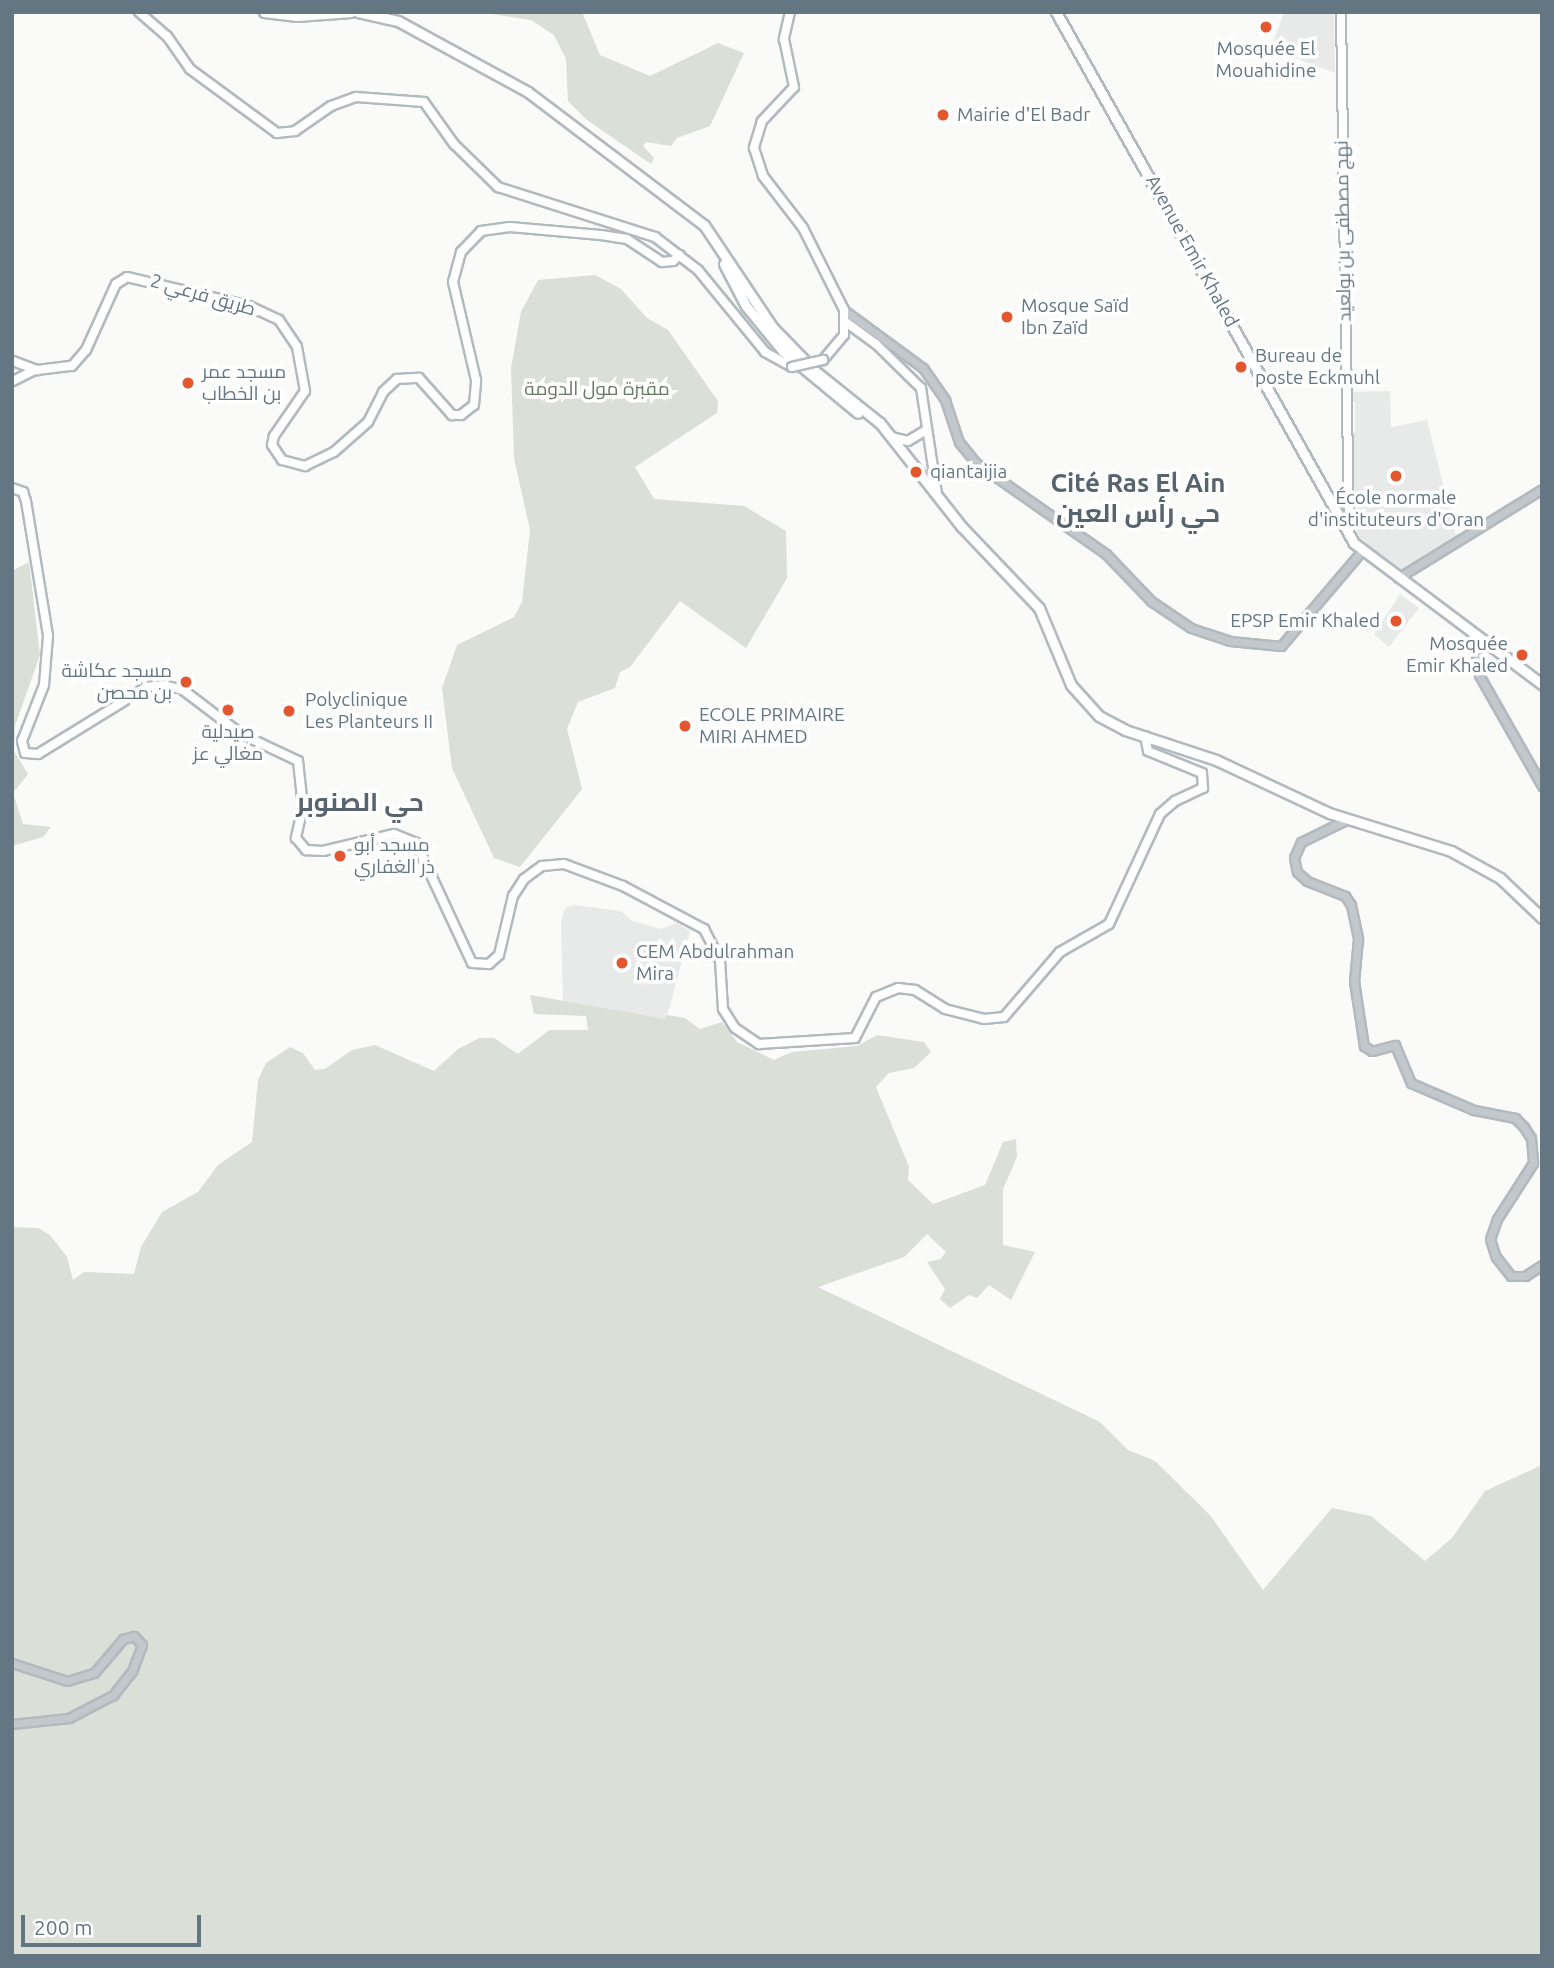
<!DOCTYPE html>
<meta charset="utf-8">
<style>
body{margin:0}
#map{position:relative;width:1554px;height:1968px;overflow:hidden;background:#fafaf8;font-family:Ubuntu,Cairo,sans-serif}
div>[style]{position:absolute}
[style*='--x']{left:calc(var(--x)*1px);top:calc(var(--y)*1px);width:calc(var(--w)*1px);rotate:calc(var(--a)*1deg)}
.built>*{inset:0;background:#e8e9e9}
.green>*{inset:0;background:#dadfd7}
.roads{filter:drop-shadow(2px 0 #b3babf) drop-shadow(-2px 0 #b3babf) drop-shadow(0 2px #b3babf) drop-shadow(0 -2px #b3babf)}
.tertiary>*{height:7px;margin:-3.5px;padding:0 3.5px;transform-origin:3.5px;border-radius:3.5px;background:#c3c8cc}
.secondary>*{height:8px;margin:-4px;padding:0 4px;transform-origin:4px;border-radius:4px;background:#fff}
.primary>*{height:9px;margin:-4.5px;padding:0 4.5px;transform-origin:4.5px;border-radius:4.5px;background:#fff}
.bridges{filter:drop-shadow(2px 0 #b3babf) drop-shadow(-2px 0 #b3babf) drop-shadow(0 2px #b3babf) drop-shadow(0 -2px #b3babf)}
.secondary-bridge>*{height:8px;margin:-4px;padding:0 4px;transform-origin:4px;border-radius:4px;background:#fff}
.dots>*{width:19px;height:19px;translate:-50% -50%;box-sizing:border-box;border:4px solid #fff;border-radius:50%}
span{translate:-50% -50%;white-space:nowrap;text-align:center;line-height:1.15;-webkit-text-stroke:7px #fff;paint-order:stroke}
.poi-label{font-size:19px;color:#657683}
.left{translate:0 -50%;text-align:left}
.right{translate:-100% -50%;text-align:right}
.street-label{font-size:19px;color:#657683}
.park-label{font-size:19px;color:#687a64}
.district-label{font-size:26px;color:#57646e;font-weight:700}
.frame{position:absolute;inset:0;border:14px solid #657683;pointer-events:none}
.scale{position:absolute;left:21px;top:1915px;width:180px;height:32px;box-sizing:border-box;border:4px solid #657683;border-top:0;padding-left:9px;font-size:21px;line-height:24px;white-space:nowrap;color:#657683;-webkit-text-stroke:5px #fff;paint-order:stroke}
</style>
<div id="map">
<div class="built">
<i style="clip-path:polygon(1284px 12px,1334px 12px,1335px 73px,1271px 49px)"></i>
<i style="clip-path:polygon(1390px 391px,1391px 427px,1427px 420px,1456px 536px,1398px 572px,1359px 537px,1352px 518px,1350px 434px,1355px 432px,1355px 402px,1351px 402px,1351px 392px)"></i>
<i style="clip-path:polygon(1400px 594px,1419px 608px,1389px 647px,1374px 634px)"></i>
<i style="clip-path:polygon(573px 905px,621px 911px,632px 921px,661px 929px,677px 923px,690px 931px,666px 1020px,563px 1001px,561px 921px,565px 908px)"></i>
</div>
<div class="green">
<i style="clip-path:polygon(478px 12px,582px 12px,600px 55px,650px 76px,718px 43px,744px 53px,710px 126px,677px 138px,671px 146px,646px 142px,643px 146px,654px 158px,651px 164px,587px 120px,568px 101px,566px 59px,554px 35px,531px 20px)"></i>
<i style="clip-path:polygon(595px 275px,621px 289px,647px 318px,668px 330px,718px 401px,717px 413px,635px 467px,654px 499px,744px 506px,786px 531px,787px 578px,746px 648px,680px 601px,630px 667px,620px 672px,615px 688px,578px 702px,567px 729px,582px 789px,520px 867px,494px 858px,452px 768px,442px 688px,457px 645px,514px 617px,522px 602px,530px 530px,514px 458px,511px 368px,521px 312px,538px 280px)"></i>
<i style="clip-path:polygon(29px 562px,40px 655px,15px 726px,14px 751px,28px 774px,13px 793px,23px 824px,51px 827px,43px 837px,12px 846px,12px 571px)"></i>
<i style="clip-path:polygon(530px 995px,665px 1019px,667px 1015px,685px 1018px,700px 1029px,722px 1022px,737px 1042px,774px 1060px,792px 1052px,857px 1046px,877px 1035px,924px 1042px,931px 1052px,914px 1068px,889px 1073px,876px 1087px,909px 1167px,908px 1180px,933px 1204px,985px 1185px,1003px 1142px,1016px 1139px,1017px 1157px,1003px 1189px,1003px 1245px,1035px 1252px,1011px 1300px,989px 1285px,977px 1298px,969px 1295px,950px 1308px,940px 1299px,945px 1289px,927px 1262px,941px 1259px,946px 1252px,927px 1234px,904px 1257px,818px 1287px,1100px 1422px,1128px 1450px,1155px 1461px,1210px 1515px,1263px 1590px,1332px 1508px,1371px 1516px,1425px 1561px,1452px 1538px,1485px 1491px,1542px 1465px,1542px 1956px,12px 1956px,12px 1227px,38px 1228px,50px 1235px,67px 1257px,73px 1280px,84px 1272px,134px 1274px,141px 1247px,162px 1212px,198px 1192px,218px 1165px,252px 1142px,258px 1080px,266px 1063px,290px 1047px,303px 1053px,315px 1070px,325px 1069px,352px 1050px,375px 1045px,434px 1071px,458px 1049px,479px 1038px,494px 1038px,518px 1054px,549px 1030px,588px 1030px,586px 1016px,534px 1014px)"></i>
</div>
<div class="roads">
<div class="tertiary">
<i style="--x:844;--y:310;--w:98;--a:36.3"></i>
<i style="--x:923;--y:368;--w:39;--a:55"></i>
<i style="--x:945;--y:400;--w:44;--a:71.6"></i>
<i style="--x:959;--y:442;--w:27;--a:51"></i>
<i style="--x:976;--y:463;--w:159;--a:35"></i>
<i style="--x:1106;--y:554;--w:65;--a:46.2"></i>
<i style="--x:1151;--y:601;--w:48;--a:34"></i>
<i style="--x:1191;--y:628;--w:41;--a:18.4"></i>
<i style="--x:1230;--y:641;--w:51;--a:5.6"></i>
<i style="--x:1281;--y:646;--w:123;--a:-49.6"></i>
<i style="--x:1398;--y:578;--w:169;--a:-31.7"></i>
<i style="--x:1473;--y:633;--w:42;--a:81.9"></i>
<i style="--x:1479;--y:675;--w:128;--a:60.4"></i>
<i style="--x:1348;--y:819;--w:52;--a:153.9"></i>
<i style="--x:1301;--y:842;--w:17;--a:114"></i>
<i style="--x:1294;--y:858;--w:14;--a:78"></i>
<i style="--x:1297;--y:872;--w:13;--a:42"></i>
<i style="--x:1307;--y:881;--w:41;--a:21.5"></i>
<i style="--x:1345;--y:896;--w:11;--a:56"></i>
<i style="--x:1351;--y:905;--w:35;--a:78"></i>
<i style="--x:1358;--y:939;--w:42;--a:95.4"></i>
<i style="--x:1354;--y:981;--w:66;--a:81.3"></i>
<i style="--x:1364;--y:1046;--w:9;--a:32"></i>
<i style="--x:1372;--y:1051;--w:24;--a:-15"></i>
<i style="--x:1395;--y:1045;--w:41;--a:67.2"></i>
<i style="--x:1411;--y:1083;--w:69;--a:23.2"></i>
<i style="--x:1474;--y:1110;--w:42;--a:11"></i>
<i style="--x:1515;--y:1118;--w:13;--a:45"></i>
<i style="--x:1524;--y:1127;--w:13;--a:58"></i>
<i style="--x:1531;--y:1138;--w:25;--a:85"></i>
<i style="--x:1533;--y:1163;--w:67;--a:122.7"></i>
<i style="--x:1497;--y:1219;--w:21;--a:109"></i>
<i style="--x:1490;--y:1239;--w:19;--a:72"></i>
<i style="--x:1496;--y:1257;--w:24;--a:52"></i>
<i style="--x:1511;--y:1276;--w:14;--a:0"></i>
<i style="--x:1525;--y:1276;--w:20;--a:-33"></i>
<i style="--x:12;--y:1663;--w:58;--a:18.1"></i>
<i style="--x:67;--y:1681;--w:28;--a:-17"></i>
<i style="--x:94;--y:1673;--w:45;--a:-49.5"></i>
<i style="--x:123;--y:1639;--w:11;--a:-15"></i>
<i style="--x:134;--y:1636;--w:12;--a:48"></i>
<i style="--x:142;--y:1645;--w:28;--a:111"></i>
<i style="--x:132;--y:1671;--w:31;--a:128"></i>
<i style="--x:113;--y:1695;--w:50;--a:152.4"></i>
<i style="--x:69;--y:1718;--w:57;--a:174"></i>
</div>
<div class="secondary">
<i style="--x:139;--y:12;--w:37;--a:41"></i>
<i style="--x:167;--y:36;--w:40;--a:55.1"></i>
<i style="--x:190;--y:69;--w:108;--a:36.3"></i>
<i style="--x:277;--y:133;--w:18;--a:-6"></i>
<i style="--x:295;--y:131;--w:44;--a:-34.8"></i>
<i style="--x:331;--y:106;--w:27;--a:-20"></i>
<i style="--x:356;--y:97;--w:68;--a:4.2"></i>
<i style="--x:424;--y:102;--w:52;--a:54.5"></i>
<i style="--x:454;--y:144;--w:62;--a:44.3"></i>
<i style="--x:498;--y:187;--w:165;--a:17.7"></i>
<i style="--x:655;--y:237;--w:54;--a:37.5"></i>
<i style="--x:698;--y:270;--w:106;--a:50.7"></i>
<i style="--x:765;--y:352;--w:31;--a:29"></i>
<i style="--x:790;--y:12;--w:28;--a:103"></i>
<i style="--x:784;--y:39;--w:49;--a:78.2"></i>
<i style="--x:794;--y:87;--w:47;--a:133.3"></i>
<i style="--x:762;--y:121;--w:28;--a:107"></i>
<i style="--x:754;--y:148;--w:29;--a:72"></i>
<i style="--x:763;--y:176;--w:66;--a:52.4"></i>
<i style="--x:803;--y:228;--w:92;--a:63.4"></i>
<i style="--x:844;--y:310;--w:25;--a:90"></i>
<i style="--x:844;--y:335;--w:33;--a:130"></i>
<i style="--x:1341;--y:12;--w:521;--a:89.12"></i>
<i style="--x:847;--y:323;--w:36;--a:36"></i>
<i style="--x:876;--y:344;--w:63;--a:44.4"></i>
<i style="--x:921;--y:388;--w:107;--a:81.4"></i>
<i style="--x:13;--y:361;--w:26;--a:21"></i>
<i style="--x:37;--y:370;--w:35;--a:-7"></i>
<i style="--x:72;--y:366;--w:21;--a:-49"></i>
<i style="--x:86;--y:350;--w:72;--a:-65.6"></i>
<i style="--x:116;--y:284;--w:13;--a:-32"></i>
<i style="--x:127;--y:277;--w:125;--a:13.4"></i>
<i style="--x:249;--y:306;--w:33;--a:25"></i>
<i style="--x:279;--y:320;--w:32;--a:56"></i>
<i style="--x:297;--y:347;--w:45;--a:79.7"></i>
<i style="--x:305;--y:391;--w:55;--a:124.6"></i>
<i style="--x:274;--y:436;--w:9;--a:103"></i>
<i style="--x:272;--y:445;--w:18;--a:56"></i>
<i style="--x:282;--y:460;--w:24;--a:15"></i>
<i style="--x:305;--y:466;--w:32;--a:-26"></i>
<i style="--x:334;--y:452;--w:45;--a:-41.4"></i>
<i style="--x:368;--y:422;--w:34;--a:-63"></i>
<i style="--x:383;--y:392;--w:19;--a:-43"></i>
<i style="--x:397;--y:379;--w:22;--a:-3"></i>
<i style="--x:419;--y:378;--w:50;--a:48.3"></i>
<i style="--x:452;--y:415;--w:9;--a:0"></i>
<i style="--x:461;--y:415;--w:16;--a:-38"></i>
<i style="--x:474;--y:405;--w:25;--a:-85"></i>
<i style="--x:476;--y:380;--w:101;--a:-103.2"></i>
<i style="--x:453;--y:282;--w:31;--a:-75"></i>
<i style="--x:461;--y:252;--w:29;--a:-46"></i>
<i style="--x:481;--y:231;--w:29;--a:-8"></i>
<i style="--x:510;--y:227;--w:91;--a:5"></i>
<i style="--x:601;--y:235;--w:26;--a:9"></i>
<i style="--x:627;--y:239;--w:42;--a:33.3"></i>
<i style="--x:662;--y:262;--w:11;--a:-5"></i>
<i style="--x:673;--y:261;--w:9;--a:-41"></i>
<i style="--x:13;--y:381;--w:25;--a:-27"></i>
<i style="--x:891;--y:437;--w:17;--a:13"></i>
<i style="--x:908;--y:441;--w:21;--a:-31"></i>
<i style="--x:12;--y:488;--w:12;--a:20"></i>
<i style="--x:23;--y:492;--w:9;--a:72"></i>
<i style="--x:26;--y:501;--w:137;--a:80.7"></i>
<i style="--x:48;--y:636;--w:49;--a:94.7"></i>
<i style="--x:44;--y:685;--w:60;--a:111.4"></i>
<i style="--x:22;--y:741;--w:12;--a:76"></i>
<i style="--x:25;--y:753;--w:13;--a:4"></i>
<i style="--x:38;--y:754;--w:128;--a:-31.6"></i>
<i style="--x:147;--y:687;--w:17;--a:-7"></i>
<i style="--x:164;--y:685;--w:20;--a:15"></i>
<i style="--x:183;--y:690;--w:73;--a:37.2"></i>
<i style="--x:241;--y:734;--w:63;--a:25.3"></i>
<i style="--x:298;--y:761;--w:46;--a:83.8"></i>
<i style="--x:303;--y:807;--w:32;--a:103"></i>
<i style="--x:296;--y:838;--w:16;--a:50"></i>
<i style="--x:306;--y:850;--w:17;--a:3"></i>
<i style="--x:323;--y:851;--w:73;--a:-13.5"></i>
<i style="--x:394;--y:834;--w:24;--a:22"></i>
<i style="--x:416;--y:843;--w:132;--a:65"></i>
<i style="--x:472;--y:963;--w:17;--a:3"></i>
<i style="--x:489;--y:964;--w:13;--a:-42"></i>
<i style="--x:499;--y:955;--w:61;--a:-76.7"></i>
<i style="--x:513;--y:896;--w:20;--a:-57"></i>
<i style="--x:524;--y:879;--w:22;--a:-36"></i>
<i style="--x:542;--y:866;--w:22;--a:-5"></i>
<i style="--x:564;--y:864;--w:63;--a:20.4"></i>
<i style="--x:623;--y:886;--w:92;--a:28"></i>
<i style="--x:704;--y:929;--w:35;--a:63"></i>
<i style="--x:720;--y:960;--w:49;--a:86.5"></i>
<i style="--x:723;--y:1009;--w:22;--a:58"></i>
<i style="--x:735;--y:1028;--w:29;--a:34"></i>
<i style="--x:759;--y:1044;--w:96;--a:-3.6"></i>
<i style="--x:855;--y:1038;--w:46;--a:-62.9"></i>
<i style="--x:876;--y:997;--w:24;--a:-22"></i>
<i style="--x:898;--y:988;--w:17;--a:7"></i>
<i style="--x:915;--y:990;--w:36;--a:32"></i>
<i style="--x:945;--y:1009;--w:40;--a:14.4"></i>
<i style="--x:984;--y:1019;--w:20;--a:-6"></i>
<i style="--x:1004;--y:1017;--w:86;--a:-49.3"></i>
<i style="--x:1060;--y:952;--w:56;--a:-29.7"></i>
<i style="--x:1109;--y:924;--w:121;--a:-65.1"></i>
<i style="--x:1160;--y:814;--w:20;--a:-41"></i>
<i style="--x:1175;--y:801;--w:31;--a:-25"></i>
<i style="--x:1203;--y:788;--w:15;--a:-94"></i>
<i style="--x:1202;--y:773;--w:58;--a:-157.8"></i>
<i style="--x:1148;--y:751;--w:15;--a:-101"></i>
</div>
<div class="primary">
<i style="--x:264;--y:12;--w:33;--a:7"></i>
<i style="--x:297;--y:16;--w:54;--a:-4.2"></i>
<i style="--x:358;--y:12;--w:41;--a:12.7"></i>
<i style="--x:398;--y:21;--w:148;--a:28.6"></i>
<i style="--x:528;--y:92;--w:221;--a:37.1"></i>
<i style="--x:704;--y:225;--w:124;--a:56.2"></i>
<i style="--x:773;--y:328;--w:60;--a:45.7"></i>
<i style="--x:815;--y:371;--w:83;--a:38.7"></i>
<i style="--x:880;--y:423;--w:131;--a:51.8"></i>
<i style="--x:961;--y:526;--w:113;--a:46.4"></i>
<i style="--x:1039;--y:608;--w:83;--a:67.4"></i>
<i style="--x:1071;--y:685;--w:42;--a:47.9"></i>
<i style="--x:1099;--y:716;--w:30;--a:28"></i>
<i style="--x:1125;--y:730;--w:96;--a:18.2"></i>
<i style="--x:1216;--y:760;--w:125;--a:25.1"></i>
<i style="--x:1329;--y:813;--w:128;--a:17.3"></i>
<i style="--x:1451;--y:851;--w:56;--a:28.9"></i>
<i style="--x:1500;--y:878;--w:58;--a:43.6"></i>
<i style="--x:1056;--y:12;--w:609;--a:60.7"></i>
<i style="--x:1354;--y:543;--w:235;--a:36.9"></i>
<i style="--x:724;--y:264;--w:47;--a:62.4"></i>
<i style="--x:746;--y:306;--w:58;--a:50.6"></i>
<i style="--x:783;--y:351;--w:97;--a:39.6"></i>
</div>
</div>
<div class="bridges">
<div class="secondary-bridge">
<i style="--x:792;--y:367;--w:32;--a:-13"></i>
</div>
</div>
<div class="dots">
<i style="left:1266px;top:27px;background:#e4572e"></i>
<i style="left:943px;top:115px;background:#e4572e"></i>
<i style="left:1007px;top:317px;background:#e4572e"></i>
<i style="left:1241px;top:367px;background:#e4572e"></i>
<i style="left:188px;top:383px;background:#e4572e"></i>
<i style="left:916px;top:472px;background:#e4572e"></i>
<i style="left:1396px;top:476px;background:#e4572e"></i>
<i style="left:1396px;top:621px;background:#e4572e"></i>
<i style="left:1522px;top:655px;background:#e4572e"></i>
<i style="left:186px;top:682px;background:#e4572e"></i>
<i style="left:228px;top:710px;background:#e4572e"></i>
<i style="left:289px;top:711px;background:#e4572e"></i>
<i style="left:685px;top:726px;background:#e4572e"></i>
<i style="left:340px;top:856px;background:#e4572e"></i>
<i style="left:622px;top:963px;background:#e4572e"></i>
</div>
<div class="poi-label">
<span style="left:1266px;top:60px">Mosquée El<br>Mouahidine</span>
<span class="left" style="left:957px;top:115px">Mairie d'El Badr</span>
<span class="left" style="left:1021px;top:317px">Mosque Saïd<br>Ibn Zaïd</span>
<span class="left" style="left:1255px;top:367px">Bureau de<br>poste Eckmuhl</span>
<span class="left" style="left:202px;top:383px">مسجد عمر<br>بن الخطاب</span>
<span class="left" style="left:930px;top:472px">qiantaijia</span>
<span style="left:1396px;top:509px">École normale<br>d'instituteurs d'Oran</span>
<span class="right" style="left:1380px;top:621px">EPSP Emir Khaled</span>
<span class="right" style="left:1508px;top:655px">Mosquée<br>Emir Khaled</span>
<span class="right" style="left:172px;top:682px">مسجد عكاشة<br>بن محصن</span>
<span class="left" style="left:305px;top:711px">Polyclinique<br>Les Planteurs II</span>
<span class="left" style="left:699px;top:726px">ECOLE PRIMAIRE<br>MIRI AHMED</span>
<span style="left:228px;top:743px">صيدلية<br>مغالي عز</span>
<span class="left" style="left:354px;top:856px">مسجد أبو<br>ذر الغفاري</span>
<span class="left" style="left:636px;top:963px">CEM Abdulrahman<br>Mira</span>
</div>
<div class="street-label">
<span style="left:1343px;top:231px;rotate:-91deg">نهج مصطفى بن بولعيد</span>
<span style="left:1192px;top:251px;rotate:61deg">Avenue Emir Khaled</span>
<span style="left:203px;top:295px;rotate:16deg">طريق فرعي 2</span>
</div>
<div class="park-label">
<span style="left:597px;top:389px">مقبرة مول الدومة</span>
</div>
<div class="district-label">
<span style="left:1138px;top:498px">Cité Ras El Ain<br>حي رأس العين</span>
<span style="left:360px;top:802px">حي الصنوبر</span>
</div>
<div class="frame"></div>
<div class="scale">200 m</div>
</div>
